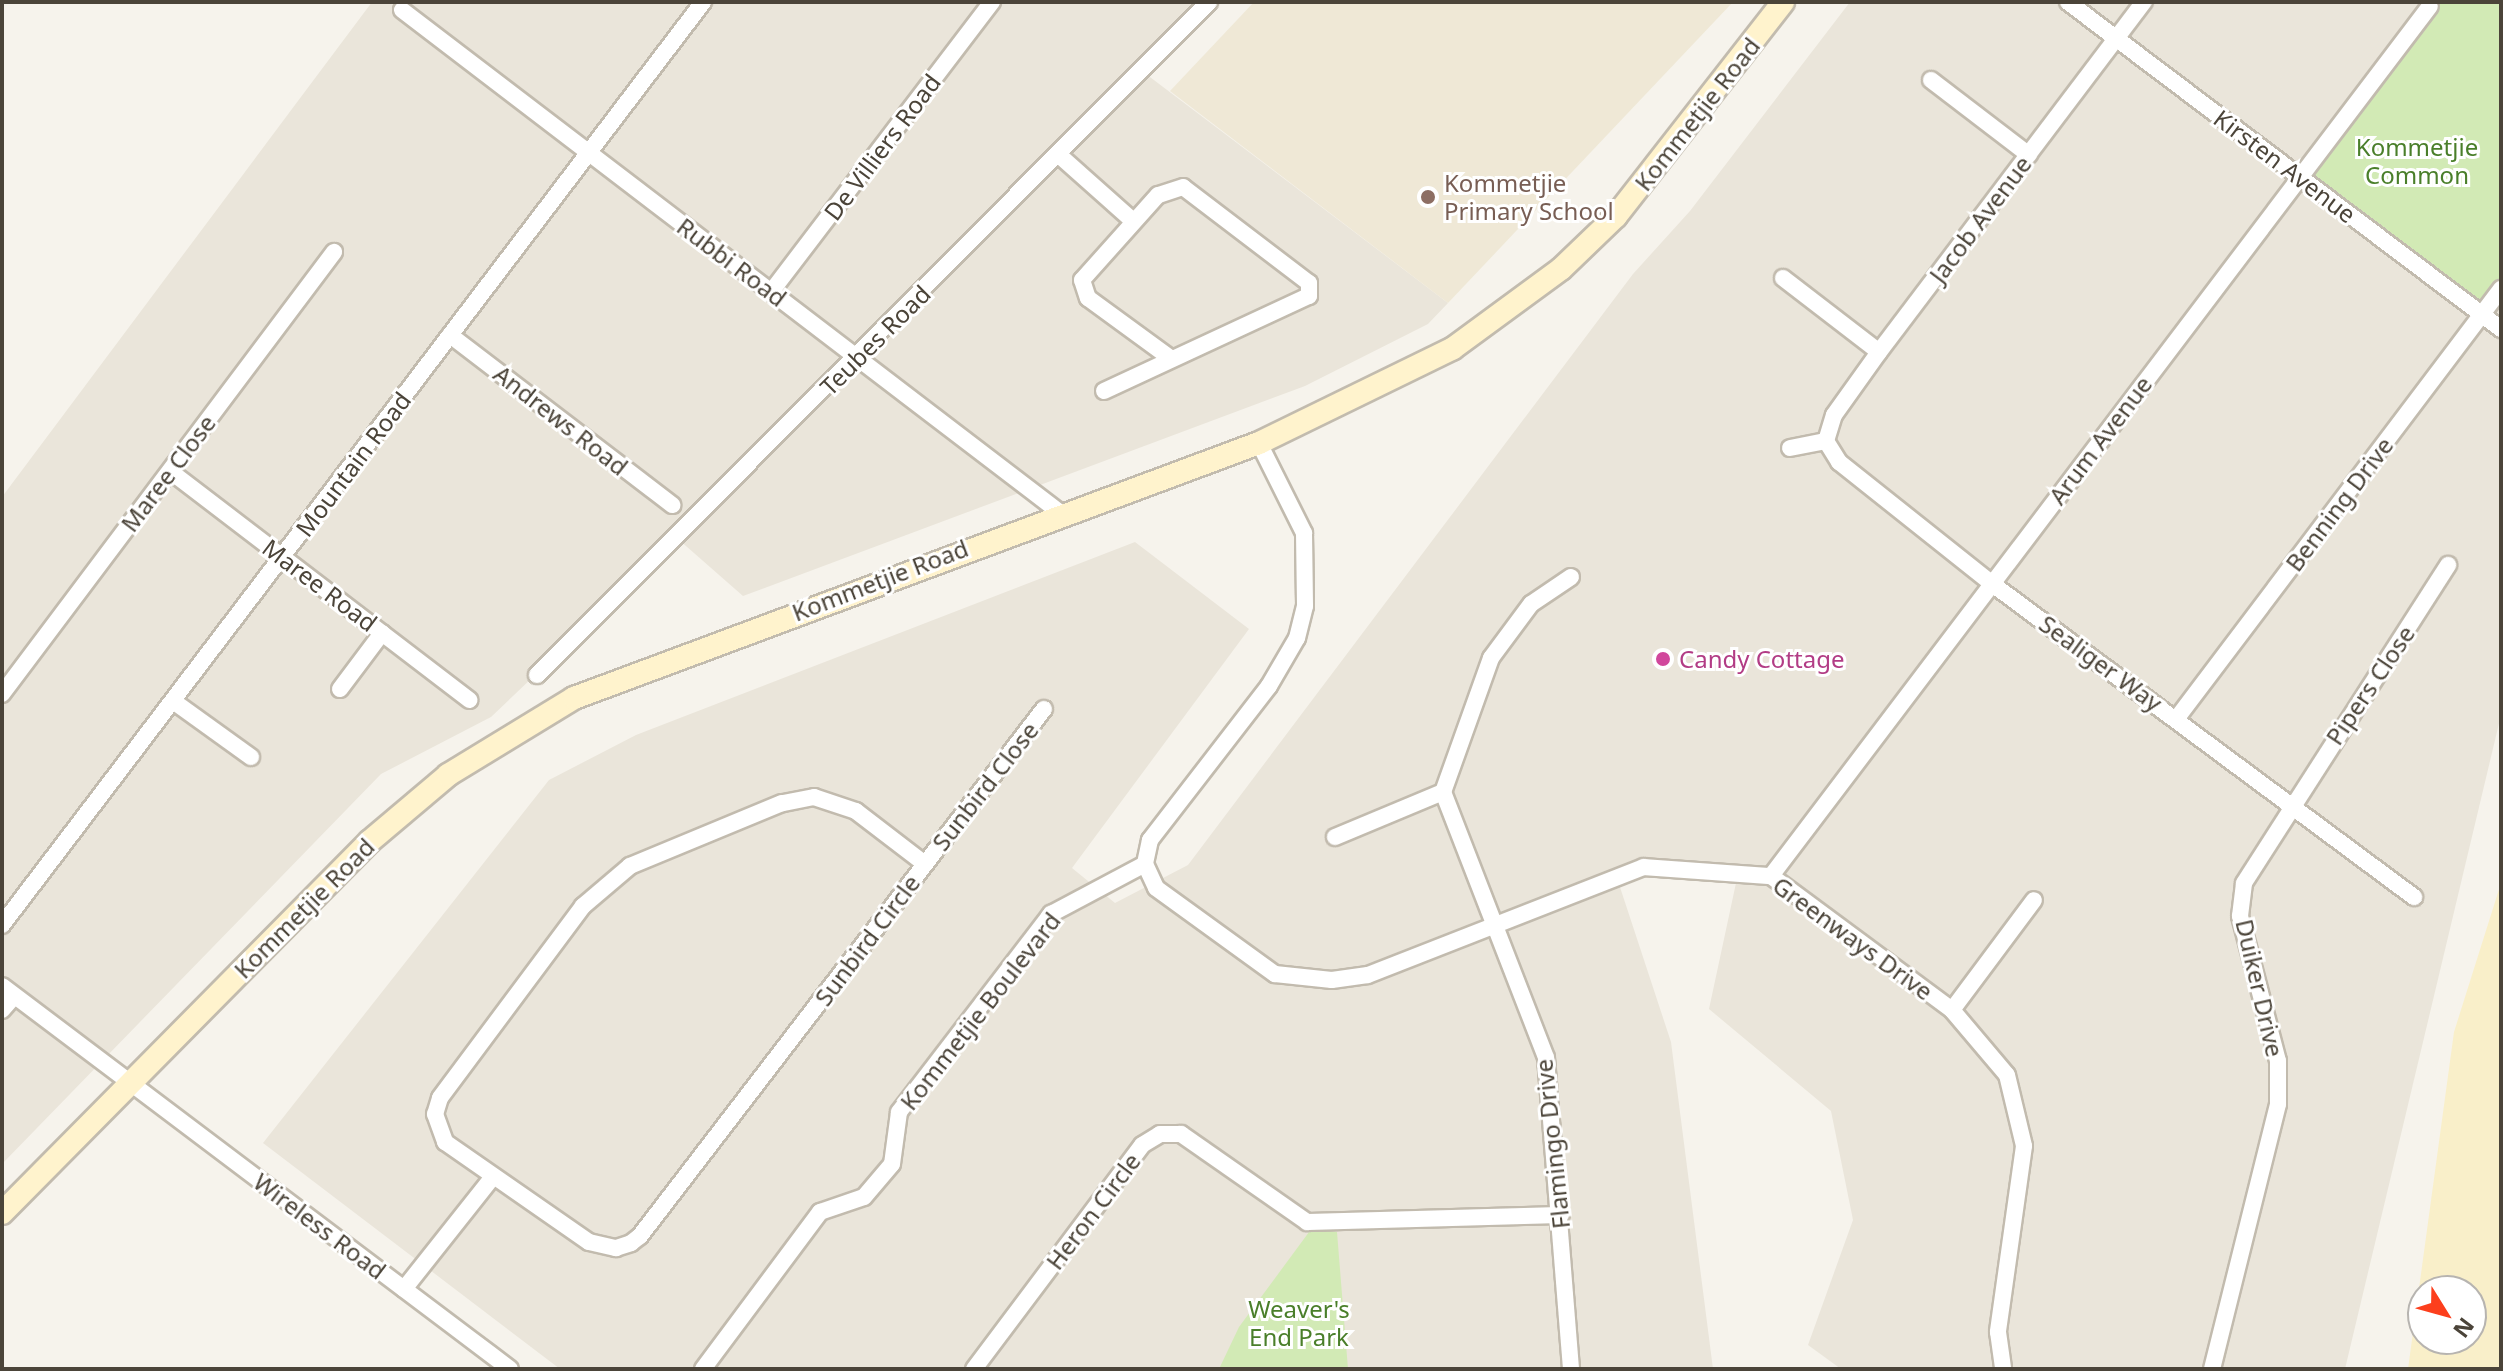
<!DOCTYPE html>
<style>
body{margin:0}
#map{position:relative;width:2503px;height:1371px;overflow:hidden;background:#f6f3ec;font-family:"Noto Sans",sans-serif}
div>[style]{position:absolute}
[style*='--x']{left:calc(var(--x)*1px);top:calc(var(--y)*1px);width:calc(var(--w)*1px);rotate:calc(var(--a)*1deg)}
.residential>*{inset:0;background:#eae5da}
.education>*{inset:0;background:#efe8d6}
.green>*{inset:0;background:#d2eab5}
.sand>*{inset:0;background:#f9efc9}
.roads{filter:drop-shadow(2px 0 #c2bbae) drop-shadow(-2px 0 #c2bbae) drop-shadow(0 2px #c2bbae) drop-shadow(0 -2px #c2bbae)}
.minor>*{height:16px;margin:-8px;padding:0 8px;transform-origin:8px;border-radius:8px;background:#fff}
.secondary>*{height:22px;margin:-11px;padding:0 11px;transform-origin:11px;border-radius:11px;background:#fff3cd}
.dots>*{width:22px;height:22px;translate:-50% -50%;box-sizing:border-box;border:4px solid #fff;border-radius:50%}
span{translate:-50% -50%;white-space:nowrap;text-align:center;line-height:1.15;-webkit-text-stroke:6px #fff;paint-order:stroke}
.street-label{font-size:24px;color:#4b4439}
.park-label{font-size:24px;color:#4a7f2a}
.education-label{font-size:24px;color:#785e54}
.left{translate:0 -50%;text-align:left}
.hotel-label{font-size:24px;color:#b23c85}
.frame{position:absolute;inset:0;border:4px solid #4b4439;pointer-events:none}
.north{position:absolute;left:2407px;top:1275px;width:80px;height:80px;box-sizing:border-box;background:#fff;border:2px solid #b7b4b0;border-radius:50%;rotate:127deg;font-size:22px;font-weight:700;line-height:32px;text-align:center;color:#4b4439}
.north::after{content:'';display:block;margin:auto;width:28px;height:36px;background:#fc3f1d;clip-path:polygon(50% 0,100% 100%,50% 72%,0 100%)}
</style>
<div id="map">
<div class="residential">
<i style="clip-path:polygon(372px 2px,1209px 2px,1142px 71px,1448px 303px,1428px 324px,1305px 386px,743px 596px,678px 539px,491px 717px,381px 774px,2px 1164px,2px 497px)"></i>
<i style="clip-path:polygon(1850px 2px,2433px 2px,2501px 289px,2501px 715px,2345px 1369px,1841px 1369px,1808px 1345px,1853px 1220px,1831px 1111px,1709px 1009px,1739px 869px,1616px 875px,1671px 1042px,1713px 1369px,560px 1369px,263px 1143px,549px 780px,636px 735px,1135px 542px,1249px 629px,1072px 868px,1115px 903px,1188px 865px,1633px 274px,1690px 211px)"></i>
</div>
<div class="education">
<i style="clip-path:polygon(1254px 2px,1733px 2px,1448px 303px,1170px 91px)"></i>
</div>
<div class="green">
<i style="clip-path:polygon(2433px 2px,2501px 2px,2501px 289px,2482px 314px,2300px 177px)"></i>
<i style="clip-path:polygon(1312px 1228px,1337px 1232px,1348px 1369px,1219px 1369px,1239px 1327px)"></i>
</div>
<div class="sand">
<i style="clip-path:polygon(evenodd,2501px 883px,2501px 1369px,2408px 1369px,2454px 1032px,2501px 883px,2423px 1291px,2471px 1291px,2471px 1339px,2423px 1339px,2423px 1291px)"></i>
</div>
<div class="roads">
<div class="minor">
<i style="--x:2068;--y:2;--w:543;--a:37.06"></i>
<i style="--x:402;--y:10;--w:830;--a:37.37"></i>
<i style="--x:1931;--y:80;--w:123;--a:37.4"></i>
<i style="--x:1059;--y:155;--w:98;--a:41.7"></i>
<i style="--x:1783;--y:278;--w:121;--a:37.6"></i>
<i style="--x:771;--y:292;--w:365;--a:-52.7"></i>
<i style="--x:450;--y:335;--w:280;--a:37.4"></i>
<i style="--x:1104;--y:391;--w:226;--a:-24.9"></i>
<i style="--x:1309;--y:296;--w:13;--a:-90"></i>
<i style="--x:1309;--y:283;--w:158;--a:-142.7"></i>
<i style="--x:1183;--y:187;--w:26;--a:162"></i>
<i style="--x:1158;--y:195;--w:114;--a:131.8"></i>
<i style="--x:1082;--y:280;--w:19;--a:72"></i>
<i style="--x:1088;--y:298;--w:100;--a:36.1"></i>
<i style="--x:1826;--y:441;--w:25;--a:58"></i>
<i style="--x:1839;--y:462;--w:194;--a:38.5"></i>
<i style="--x:1991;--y:583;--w:527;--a:36.59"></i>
<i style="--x:1826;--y:441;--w:27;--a:-73"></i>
<i style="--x:1834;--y:415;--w:77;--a:-54.5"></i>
<i style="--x:1879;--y:352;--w:439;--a:-52.9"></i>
<i style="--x:1259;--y:443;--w:101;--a:63.4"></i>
<i style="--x:1304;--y:533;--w:73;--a:89.2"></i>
<i style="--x:1305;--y:606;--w:33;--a:104"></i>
<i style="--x:1297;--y:638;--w:56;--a:120.3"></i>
<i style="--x:1269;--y:686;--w:195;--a:127.7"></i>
<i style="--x:1150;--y:840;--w:25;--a:102"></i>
<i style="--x:1145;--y:864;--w:26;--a:65"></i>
<i style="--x:1156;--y:888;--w:147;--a:35.9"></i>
<i style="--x:1275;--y:974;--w:57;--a:6"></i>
<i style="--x:1332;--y:980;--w:36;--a:-8"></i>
<i style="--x:1368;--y:975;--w:296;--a:-21.4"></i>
<i style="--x:1644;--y:867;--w:127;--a:4.1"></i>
<i style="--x:1771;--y:876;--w:225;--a:36.5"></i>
<i style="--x:1952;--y:1010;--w:85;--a:49.8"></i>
<i style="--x:2007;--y:1075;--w:73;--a:76.5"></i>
<i style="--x:2024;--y:1146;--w:188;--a:98"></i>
<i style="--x:1998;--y:1332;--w:37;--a:82"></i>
<i style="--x:1790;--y:448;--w:37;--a:-11"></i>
<i style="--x:170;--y:471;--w:377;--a:37.4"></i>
<i style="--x:1571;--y:577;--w:48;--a:146"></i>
<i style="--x:1531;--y:604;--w:67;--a:126.5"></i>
<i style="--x:1491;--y:658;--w:142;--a:109.7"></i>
<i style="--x:1443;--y:792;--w:285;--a:68.8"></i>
<i style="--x:1546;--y:1058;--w:312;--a:85.4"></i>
<i style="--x:537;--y:675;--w:951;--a:-45.04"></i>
<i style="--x:340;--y:689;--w:70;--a:-53.1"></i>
<i style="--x:2;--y:694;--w:553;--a:-53.09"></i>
<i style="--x:173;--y:701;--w:96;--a:35.7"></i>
<i style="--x:2177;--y:718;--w:538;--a:-52.94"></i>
<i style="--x:1335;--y:837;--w:117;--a:-22.6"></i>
<i style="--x:925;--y:864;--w:87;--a:-142.5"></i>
<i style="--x:856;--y:811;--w:44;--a:-161.6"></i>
<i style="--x:814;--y:797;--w:33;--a:169"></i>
<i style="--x:782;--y:803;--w:165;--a:157.5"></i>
<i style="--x:630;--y:866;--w:62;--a:139.6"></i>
<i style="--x:583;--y:906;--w:239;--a:126.7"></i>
<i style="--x:440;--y:1098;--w:17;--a:107"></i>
<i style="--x:435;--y:1114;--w:30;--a:70"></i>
<i style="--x:445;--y:1142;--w:175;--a:34.8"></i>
<i style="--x:589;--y:1242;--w:28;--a:13"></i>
<i style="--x:616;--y:1248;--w:16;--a:-18"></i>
<i style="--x:631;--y:1243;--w:11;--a:-38"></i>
<i style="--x:640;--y:1236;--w:664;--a:-52.53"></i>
<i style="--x:1771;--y:876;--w:1091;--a:-52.86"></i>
<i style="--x:2;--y:925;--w:1159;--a:-52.78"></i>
<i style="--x:2;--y:986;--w:636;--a:37.01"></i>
<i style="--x:2;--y:1010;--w:18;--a:-49"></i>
<i style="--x:1952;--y:1010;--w:137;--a:-53.3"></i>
<i style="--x:404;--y:1289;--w:142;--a:-51.6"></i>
<i style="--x:703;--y:1369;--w:196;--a:-53.3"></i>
<i style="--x:820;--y:1212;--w:46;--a:-18.8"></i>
<i style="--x:864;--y:1197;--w:43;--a:-49.7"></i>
<i style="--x:892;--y:1164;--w:52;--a:-82.3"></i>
<i style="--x:899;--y:1112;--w:250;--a:-52.5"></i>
<i style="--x:1051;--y:914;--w:106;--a:-28"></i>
<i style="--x:974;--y:1369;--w:280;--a:-53.1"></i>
<i style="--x:1142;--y:1145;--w:21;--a:-31"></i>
<i style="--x:1160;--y:1134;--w:21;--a:0"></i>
<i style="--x:1181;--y:1134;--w:154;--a:34.9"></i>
<i style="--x:1307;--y:1222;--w:254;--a:-1.6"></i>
<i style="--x:2212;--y:1369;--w:273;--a:-76"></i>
<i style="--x:2278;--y:1104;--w:43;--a:-90"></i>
<i style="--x:2278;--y:1061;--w:150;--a:-104.7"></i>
<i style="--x:2240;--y:916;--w:33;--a:-83"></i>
<i style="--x:2244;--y:883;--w:378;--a:-57.3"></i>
</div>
<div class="secondary">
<i style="--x:2;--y:1213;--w:523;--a:-45.31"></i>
<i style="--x:370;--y:841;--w:102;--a:-40.2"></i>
<i style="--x:448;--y:775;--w:148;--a:-31.4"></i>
<i style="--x:574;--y:698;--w:731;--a:-20.42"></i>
<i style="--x:1259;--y:443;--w:215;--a:-26"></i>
<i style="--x:1452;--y:349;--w:135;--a:-36.3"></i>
<i style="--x:1561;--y:269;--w:76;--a:-43.9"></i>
<i style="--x:1616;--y:216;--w:271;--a:-52"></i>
</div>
</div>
<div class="dots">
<i style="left:1428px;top:197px;background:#8d6e63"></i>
<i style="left:1663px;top:659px;background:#d1479c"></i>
</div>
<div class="street-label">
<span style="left:1697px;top:114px;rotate:-52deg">Kommetjie Road</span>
<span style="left:882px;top:147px;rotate:-53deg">De Villiers Road</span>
<span style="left:2285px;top:166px;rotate:37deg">Kirsten Avenue</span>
<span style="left:1980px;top:219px;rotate:-53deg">Jacob Avenue</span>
<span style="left:732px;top:262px;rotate:37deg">Rubbi Road</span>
<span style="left:875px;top:340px;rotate:-45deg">Teubes Road</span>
<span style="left:561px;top:420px;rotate:38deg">Andrews Road</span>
<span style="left:2100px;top:440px;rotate:-53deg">Arum Avenue</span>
<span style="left:353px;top:464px;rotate:-53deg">Mountain Road</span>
<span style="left:168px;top:473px;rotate:-53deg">Maree Close</span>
<span style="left:2339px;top:504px;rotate:-53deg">Benning Drive</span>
<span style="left:880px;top:580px;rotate:-21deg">Kommetjie Road</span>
<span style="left:320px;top:585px;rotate:37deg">Maree Road</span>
<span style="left:2101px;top:663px;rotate:36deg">Sealiger Way</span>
<span style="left:2370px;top:685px;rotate:-56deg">Pipers Close</span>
<span style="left:985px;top:786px;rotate:-52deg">Sunbird Close</span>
<span style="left:304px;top:908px;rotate:-45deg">Kommetjie Road</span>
<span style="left:1853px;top:938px;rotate:36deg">Greenways Drive</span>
<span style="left:867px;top:940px;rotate:-53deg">Sunbird Circle</span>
<span style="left:2260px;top:988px;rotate:77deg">Duiker Drive</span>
<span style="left:980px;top:1011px;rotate:-52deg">Kommetjie Boulevard</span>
<span style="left:1552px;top:1144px;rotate:-96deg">Flamingo Drive</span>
<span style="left:1093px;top:1211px;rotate:-53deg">Heron Circle</span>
<span style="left:320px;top:1226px;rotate:37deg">Wireless Road</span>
</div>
<div class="park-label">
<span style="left:2417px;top:161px">Kommetjie<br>Common</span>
<span style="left:1299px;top:1323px">Weaver's<br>End Park</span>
</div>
<div class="education-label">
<span class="left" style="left:1444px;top:197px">Kommetjie<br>Primary School</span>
</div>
<div class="hotel-label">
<span class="left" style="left:1679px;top:659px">Candy Cottage</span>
</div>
<div class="frame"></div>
<div class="north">N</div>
</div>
